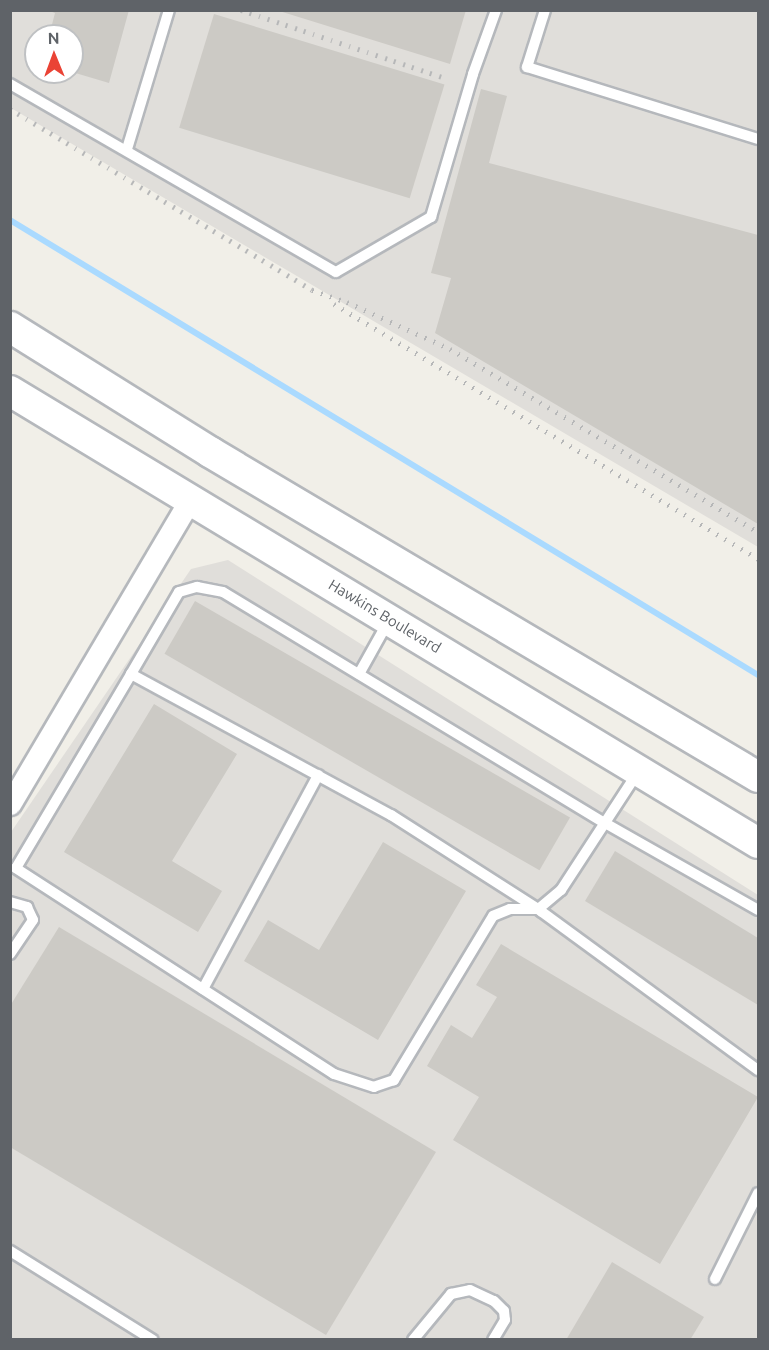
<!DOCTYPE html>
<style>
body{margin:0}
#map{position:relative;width:769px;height:1350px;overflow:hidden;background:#f1efe8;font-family:Ubuntu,sans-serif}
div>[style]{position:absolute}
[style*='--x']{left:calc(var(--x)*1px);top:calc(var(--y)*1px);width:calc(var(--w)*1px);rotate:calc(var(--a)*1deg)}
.industrial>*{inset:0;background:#e0deda}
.stream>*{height:6px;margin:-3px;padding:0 3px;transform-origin:3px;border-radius:3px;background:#aadaff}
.building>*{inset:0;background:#cccac5;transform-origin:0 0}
.roads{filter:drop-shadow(2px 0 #b5b8bc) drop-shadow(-2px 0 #b5b8bc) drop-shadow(0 2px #b5b8bc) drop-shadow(0 -2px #b5b8bc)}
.lane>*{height:10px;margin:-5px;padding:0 5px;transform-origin:5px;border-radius:5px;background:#fff}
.street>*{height:21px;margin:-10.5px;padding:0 10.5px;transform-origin:10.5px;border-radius:10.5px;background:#fff}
.secondary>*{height:30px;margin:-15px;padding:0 15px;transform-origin:15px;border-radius:15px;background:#fff}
.rail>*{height:4.5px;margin-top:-2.25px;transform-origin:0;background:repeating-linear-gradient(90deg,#b6b7b8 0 1.5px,transparent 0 9.5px)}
span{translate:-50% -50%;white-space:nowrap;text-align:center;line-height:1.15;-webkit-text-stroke:6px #fff;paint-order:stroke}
.street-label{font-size:15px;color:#5f6368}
.frame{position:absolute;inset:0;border:12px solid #5f6368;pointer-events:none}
.north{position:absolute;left:24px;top:24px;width:60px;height:60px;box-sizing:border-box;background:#fff;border:2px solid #bfc1c3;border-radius:50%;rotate:359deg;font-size:16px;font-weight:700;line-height:24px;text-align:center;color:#5f6368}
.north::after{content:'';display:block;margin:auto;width:21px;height:27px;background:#ea4335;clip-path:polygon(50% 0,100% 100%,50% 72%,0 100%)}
</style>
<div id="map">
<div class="industrial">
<i style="clip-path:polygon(evenodd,11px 11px,758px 11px,758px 547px,11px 108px,11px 11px,36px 36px,72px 36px,72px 72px,36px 72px,36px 36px)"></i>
<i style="clip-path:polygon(228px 560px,758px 895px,758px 1339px,11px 1340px,11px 832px,191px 569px)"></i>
</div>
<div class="stream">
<i style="--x:10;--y:220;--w:876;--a:31.31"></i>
</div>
<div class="building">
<i style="clip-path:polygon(47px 10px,129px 10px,109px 83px,72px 72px,72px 36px,49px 36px,55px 13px)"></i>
<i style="clip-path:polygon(276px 10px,466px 10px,450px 64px)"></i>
<i style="left:214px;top:14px;width:241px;height:119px;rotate:17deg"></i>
<i style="clip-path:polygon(481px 89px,507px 96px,489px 163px,758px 235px,758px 524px,435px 333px,451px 278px,431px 273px)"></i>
<i style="left:195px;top:601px;width:433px;height:61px;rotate:30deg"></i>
<i style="clip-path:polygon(154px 704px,237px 754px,172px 861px,222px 891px,198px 932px,64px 852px)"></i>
<i style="clip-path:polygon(383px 842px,466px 891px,378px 1040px,244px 961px,268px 920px,319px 950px)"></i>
<i style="clip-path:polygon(615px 851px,758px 938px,758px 1005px,585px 901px)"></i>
<i style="clip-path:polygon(59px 927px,436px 1152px,326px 1335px,10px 1147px,10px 1006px)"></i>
<i style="clip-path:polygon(501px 944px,758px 1097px,660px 1264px,453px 1140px,479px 1097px,427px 1066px,451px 1025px,472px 1038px,497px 997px,476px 985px)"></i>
<i style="clip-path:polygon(612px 1262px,704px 1317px,690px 1340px,566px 1340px)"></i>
</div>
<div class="roads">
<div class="lane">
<i style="--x:545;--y:10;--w:60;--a:107.5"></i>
<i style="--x:527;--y:67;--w:242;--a:17.3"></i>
<i style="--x:10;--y:84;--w:376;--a:30"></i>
<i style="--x:336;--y:272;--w:110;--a:-30.1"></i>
<i style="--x:431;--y:217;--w:149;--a:-73.6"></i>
<i style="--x:473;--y:74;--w:68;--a:-70.2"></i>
<i style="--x:127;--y:149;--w:145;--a:-73.2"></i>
<i style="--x:131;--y:674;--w:95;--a:-59.7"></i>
<i style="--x:179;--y:592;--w:19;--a:-16"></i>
<i style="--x:197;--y:587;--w:26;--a:11"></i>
<i style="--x:223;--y:592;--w:446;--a:31.2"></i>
<i style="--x:605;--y:823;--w:176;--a:29.6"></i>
<i style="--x:359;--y:674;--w:60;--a:-60.9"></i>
<i style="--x:638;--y:772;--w:141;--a:123.1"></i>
<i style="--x:561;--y:890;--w:30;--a:140"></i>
<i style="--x:538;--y:909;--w:28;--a:180"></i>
<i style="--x:510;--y:909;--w:18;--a:158"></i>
<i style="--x:493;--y:916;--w:192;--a:121.1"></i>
<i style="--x:394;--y:1080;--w:21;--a:161"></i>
<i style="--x:374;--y:1087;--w:42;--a:-162"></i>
<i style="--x:334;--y:1074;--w:379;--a:-147.1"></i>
<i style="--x:16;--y:868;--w:226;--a:-59.3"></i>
<i style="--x:131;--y:674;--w:296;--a:28.5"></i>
<i style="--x:391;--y:815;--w:174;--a:32.6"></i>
<i style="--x:538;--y:909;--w:5;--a:37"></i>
<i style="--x:542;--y:912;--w:268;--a:36.2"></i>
<i style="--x:10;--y:902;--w:18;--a:16"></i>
<i style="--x:27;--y:907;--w:14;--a:65"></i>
<i style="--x:33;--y:920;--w:41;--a:124.1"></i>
<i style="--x:203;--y:989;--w:243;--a:-61.7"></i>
<i style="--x:10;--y:1251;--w:168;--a:31.9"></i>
<i style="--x:715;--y:1279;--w:96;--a:-63.4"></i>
<i style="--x:413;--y:1340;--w:60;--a:-50.4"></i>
<i style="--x:451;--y:1294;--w:19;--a:-12"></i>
<i style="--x:470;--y:1290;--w:26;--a:25"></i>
<i style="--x:494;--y:1301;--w:14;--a:45"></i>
<i style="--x:504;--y:1311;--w:9;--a:84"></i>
<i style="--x:505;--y:1320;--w:23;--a:121"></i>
</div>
<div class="street">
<i style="--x:10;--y:804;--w:356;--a:-59.4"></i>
</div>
<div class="secondary">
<i style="--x:10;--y:327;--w:236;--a:32"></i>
<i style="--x:210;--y:452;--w:637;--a:30.67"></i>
<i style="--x:10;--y:391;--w:874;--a:31.14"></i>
</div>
</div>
<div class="rail">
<i style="--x:241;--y:10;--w:218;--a:18.4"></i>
<i style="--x:10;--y:109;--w:352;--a:30.9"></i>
<i style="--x:312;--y:290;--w:37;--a:19"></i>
<i style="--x:347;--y:302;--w:113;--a:24.5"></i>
<i style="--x:450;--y:349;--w:358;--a:30.7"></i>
<i style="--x:334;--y:304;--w:495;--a:31"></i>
</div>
<div class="street-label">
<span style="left:385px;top:616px;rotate:31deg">Hawkins Boulevard</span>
</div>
<div class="frame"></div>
<div class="north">N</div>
</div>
